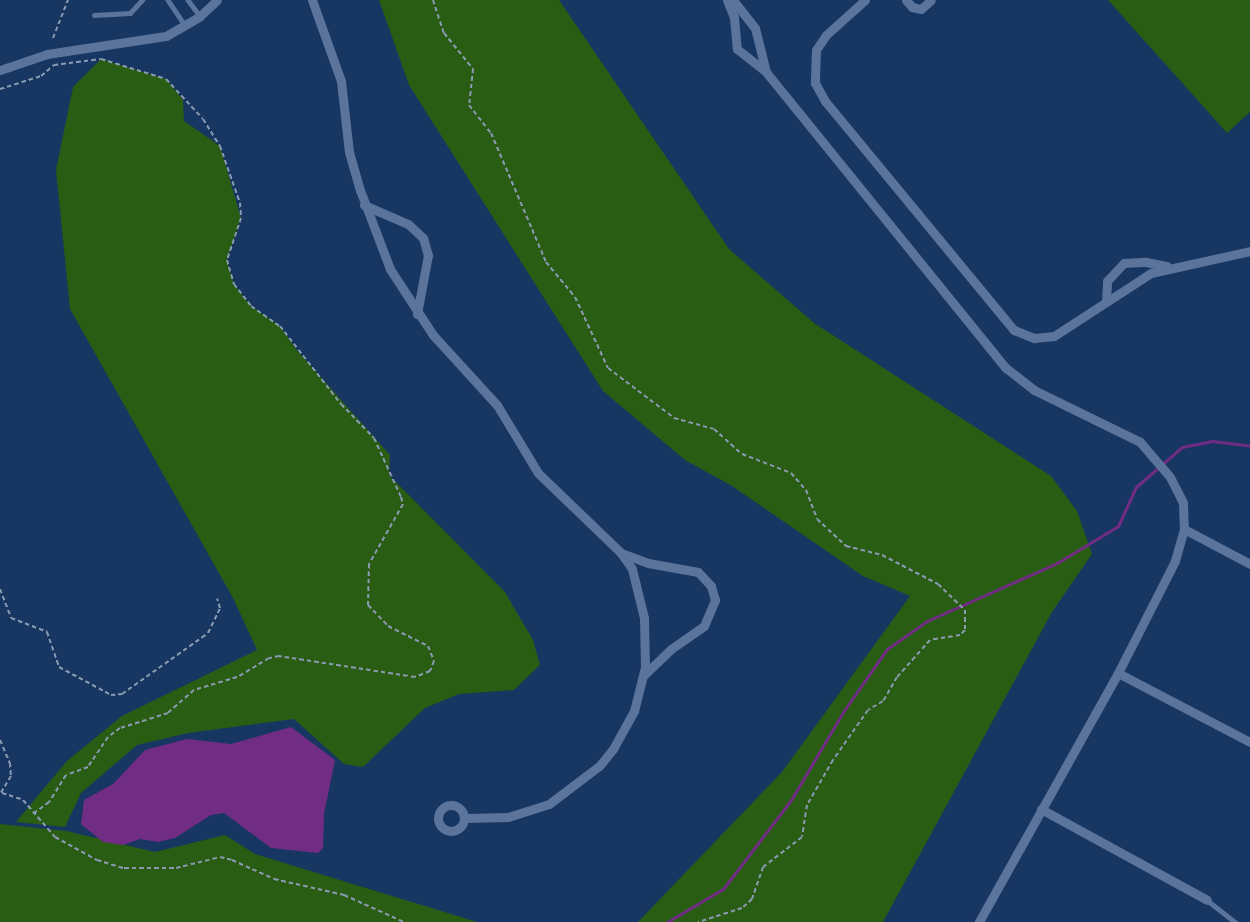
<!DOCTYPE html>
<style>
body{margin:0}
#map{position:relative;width:1250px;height:922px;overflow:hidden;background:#183662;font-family:Poppins,sans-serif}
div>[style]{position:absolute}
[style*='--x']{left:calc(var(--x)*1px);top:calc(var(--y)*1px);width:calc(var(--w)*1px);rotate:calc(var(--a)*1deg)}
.green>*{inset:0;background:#295d14}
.water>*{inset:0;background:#712c84}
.stream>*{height:3px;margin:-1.5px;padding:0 1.5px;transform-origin:1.5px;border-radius:1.5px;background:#712c84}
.path>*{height:2px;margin-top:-1px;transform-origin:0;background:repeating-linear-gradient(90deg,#8a9ab2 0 4.5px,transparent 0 7.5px)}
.service>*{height:4.5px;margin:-2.25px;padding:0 2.25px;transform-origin:2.25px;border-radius:2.25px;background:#5a749b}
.minor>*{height:9px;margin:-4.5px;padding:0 4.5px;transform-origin:4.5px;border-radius:4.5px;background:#5a749b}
.minor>.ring{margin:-4.5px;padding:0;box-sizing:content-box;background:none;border:9px solid #5a749b;border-radius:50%}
span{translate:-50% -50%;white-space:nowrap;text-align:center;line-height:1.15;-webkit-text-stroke:5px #183662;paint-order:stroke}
</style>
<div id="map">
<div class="green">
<i style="clip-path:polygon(379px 0,559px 0,729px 249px,814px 323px,1051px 476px,1077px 511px,1092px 554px,1052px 612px,883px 922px,638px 922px,782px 772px,910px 596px,863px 576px,732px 486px,685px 460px,603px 391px,409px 85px)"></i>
<i style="clip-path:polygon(1108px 0,1250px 0,1250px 112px,1227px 133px)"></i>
<i style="clip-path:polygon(101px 59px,166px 79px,183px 100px,184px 121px,220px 146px,241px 218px,227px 260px,234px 284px,251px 306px,280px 326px,296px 349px,390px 455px,389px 475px,505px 592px,533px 640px,540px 665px,514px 690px,459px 694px,425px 708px,363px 767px,344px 764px,294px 719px,188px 733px,137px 745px,81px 793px,65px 827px,16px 822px,67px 761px,122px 716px,257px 650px,233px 598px,70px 309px,56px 170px,73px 87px)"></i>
<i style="clip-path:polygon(0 824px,66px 831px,155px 852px,225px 835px,255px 854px,477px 922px,0 922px)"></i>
</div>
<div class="water">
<i style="clip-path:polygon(291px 727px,335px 760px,324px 814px,323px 848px,318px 853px,271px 848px,224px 813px,211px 815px,175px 838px,158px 842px,140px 839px,123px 845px,103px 842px,81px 824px,84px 800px,113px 784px,145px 750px,187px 739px,231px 744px)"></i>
</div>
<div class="stream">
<i style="--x:667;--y:922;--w:65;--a:-30.5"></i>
<i style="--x:723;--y:889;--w:112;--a:-52.6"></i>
<i style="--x:791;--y:800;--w:102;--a:-59.4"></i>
<i style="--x:843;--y:712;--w:77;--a:-55.1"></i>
<i style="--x:887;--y:649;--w:49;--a:-35"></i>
<i style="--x:927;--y:621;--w:142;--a:-24"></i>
<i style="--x:1057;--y:563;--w:71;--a:-31.2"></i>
<i style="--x:1118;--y:526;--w:43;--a:-65.2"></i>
<i style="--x:1136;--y:487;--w:61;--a:-41"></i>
<i style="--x:1182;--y:447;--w:31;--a:-11"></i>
<i style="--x:1212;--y:441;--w:38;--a:7"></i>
</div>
<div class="path">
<i style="--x:433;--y:0;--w:35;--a:72"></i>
<i style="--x:444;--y:33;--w:46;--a:51.1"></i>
<i style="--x:473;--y:69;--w:36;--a:96"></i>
<i style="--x:469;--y:105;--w:36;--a:52"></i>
<i style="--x:491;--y:133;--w:140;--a:66.9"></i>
<i style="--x:546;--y:262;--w:45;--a:50.4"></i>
<i style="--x:575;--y:297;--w:78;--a:65.1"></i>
<i style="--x:608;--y:368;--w:83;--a:37.1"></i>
<i style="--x:674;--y:418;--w:41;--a:15.4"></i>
<i style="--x:714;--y:429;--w:38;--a:42"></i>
<i style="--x:742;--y:454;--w:53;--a:21.2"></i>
<i style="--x:791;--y:473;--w:23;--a:49"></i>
<i style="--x:806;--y:490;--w:31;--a:69"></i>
<i style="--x:817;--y:519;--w:40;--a:43"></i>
<i style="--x:846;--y:546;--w:37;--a:14"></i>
<i style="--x:882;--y:555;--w:63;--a:27.4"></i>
<i style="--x:938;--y:584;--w:37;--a:44"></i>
<i style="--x:965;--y:610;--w:20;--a:90"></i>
<i style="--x:965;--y:630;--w:7;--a:135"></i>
<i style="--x:960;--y:635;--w:30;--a:171"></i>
<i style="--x:930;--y:640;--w:50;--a:131.7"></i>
<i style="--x:897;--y:677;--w:28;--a:120"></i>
<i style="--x:883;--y:701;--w:17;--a:149"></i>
<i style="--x:868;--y:710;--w:61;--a:125"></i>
<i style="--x:833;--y:760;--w:52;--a:120"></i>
<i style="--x:807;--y:805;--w:32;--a:99"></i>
<i style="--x:802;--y:837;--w:49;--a:142.4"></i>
<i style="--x:763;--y:867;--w:34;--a:109"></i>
<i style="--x:752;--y:899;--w:13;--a:138"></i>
<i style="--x:742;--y:908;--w:46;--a:162.3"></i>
<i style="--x:53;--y:38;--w:41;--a:-68.5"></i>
<i style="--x:0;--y:89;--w:43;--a:-17.6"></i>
<i style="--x:41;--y:76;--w:17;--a:-40"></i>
<i style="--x:54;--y:65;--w:47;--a:-7.3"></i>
<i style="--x:101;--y:59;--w:68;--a:17.1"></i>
<i style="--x:166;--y:79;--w:54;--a:47.2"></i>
<i style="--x:203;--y:119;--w:32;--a:58"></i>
<i style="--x:220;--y:146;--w:60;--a:70.7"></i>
<i style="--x:240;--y:203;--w:15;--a:86"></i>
<i style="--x:241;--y:218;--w:44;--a:108.4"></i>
<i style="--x:227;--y:260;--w:25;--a:74"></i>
<i style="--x:234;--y:284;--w:28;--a:52"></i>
<i style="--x:251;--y:306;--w:35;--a:35"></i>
<i style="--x:280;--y:326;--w:99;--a:52"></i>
<i style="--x:341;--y:404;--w:47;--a:45.9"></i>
<i style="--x:374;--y:438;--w:65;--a:65.4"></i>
<i style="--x:401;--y:497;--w:7;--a:74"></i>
<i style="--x:403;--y:504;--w:69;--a:119.5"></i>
<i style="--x:369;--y:564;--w:41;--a:91.4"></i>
<i style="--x:368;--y:605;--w:29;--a:46"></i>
<i style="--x:388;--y:626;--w:45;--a:26.6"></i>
<i style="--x:428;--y:646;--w:16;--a:68"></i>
<i style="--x:434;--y:661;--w:11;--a:112"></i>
<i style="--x:430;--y:671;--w:16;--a:158"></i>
<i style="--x:415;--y:677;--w:138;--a:-171.2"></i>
<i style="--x:279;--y:656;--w:10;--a:169"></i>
<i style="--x:269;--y:658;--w:37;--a:149"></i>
<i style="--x:237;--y:677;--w:45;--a:163.2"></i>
<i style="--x:194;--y:690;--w:35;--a:139"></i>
<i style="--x:168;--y:713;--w:50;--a:162.6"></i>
<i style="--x:120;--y:728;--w:15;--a:143"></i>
<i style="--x:108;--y:737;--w:36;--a:124"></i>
<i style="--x:88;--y:767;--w:23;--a:160"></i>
<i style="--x:66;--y:775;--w:32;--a:122"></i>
<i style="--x:49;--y:802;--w:20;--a:143"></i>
<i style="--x:0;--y:589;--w:31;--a:69"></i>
<i style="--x:11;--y:618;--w:39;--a:21"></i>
<i style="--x:47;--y:632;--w:37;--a:71"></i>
<i style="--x:59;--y:667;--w:59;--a:28.3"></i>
<i style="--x:111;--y:695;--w:11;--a:-5"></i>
<i style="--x:122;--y:694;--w:105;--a:-35.3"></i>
<i style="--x:208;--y:633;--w:28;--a:-64"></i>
<i style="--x:220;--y:608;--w:10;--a:-107"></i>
<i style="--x:0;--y:740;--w:25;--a:67"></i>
<i style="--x:10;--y:763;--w:13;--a:86"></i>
<i style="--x:11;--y:776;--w:21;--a:121"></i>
<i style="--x:2;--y:793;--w:22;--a:18"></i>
<i style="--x:23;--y:800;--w:49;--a:49.1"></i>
<i style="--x:55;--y:837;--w:48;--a:28.7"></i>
<i style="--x:97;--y:860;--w:28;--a:17"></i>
<i style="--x:124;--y:868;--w:52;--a:0"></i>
<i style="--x:176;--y:868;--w:45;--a:-14"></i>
<i style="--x:220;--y:857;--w:12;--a:14"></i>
<i style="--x:232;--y:860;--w:46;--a:24.3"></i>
<i style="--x:274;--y:879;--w:72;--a:12.9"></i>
<i style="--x:344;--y:895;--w:66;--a:24.2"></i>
</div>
<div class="service">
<i style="--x:168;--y:0;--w:30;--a:56"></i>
<i style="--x:188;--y:0;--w:20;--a:53"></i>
<i style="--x:94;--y:15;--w:36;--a:-3"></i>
<i style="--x:130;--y:13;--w:18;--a:-47"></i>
<i style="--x:1207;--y:900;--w:36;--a:38"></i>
</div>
<div class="minor">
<i style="--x:312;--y:0;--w:86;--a:70.3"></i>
<i style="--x:341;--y:81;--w:71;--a:83.6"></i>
<i style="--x:349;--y:152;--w:40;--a:74"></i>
<i style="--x:360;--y:190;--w:85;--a:69.2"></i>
<i style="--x:390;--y:269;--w:79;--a:56.9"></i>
<i style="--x:433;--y:335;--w:95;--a:47.6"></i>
<i style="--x:497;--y:405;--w:79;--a:58.9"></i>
<i style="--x:538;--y:473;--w:115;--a:43.9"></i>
<i style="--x:621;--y:553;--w:19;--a:55"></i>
<i style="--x:632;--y:569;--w:50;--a:76.2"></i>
<i style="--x:644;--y:618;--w:49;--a:88.8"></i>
<i style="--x:645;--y:667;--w:45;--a:104"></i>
<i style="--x:634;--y:711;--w:43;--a:118.9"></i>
<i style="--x:613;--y:749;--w:22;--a:129"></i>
<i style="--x:599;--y:766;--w:63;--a:142.8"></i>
<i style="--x:549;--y:804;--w:43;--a:162.4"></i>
<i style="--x:508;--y:817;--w:43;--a:178.7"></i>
<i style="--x:727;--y:0;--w:18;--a:68"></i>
<i style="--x:734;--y:17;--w:32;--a:85"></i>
<i style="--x:737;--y:49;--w:36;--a:38"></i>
<i style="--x:733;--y:0;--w:36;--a:52"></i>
<i style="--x:755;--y:28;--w:45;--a:76"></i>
<i style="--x:766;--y:72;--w:381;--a:51"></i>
<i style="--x:1006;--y:368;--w:36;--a:38"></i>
<i style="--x:1034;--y:390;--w:118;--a:26.1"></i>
<i style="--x:1140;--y:442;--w:46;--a:49.4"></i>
<i style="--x:1170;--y:477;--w:29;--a:63"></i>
<i style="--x:1183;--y:503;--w:26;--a:88"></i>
<i style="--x:1184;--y:529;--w:33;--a:106"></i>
<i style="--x:1175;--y:561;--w:126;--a:117"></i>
<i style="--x:1118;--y:673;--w:285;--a:119.2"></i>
<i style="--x:865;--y:0;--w:52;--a:138.1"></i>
<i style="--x:826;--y:35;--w:18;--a:124"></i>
<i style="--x:816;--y:50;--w:33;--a:92"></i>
<i style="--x:815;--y:83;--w:21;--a:61"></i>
<i style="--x:825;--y:101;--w:297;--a:50.5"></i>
<i style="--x:1014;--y:330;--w:22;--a:22"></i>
<i style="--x:1034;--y:338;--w:20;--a:-6"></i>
<i style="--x:1054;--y:336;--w:116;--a:-33"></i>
<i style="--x:1151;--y:273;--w:101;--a:-12.5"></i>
<i style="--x:906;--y:0;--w:9;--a:49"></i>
<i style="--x:912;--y:7;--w:9;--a:13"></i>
<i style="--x:921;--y:9;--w:13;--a:-42"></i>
<i style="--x:0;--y:70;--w:50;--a:-18.8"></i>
<i style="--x:47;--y:54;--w:120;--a:-8.6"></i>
<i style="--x:166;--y:36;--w:39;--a:-30"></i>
<i style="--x:200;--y:16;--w:23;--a:-43"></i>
<i style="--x:364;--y:205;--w:48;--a:23.4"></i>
<i style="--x:408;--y:224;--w:21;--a:43"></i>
<i style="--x:423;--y:238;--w:18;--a:74"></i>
<i style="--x:428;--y:255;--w:60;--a:100.6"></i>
<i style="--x:1106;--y:302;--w:21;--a:-87"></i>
<i style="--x:1107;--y:281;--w:25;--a:-47"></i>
<i style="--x:1124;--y:263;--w:22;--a:-3"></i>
<i style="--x:1146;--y:262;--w:21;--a:11"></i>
<i style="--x:1184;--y:529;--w:75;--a:27.9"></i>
<i style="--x:621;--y:553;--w:29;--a:20"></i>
<i style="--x:648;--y:563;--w:51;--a:10.2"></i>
<i style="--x:698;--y:572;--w:19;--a:47"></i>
<i style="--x:711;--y:586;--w:15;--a:74"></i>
<i style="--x:715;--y:600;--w:28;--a:113"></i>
<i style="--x:704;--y:626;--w:40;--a:145.1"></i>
<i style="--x:671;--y:649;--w:39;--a:136"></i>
<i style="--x:1118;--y:673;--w:149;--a:27.6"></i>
<i class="ring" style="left:438px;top:805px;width:17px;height:17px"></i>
<i style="--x:1041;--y:809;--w:189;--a:28.7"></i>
</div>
</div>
